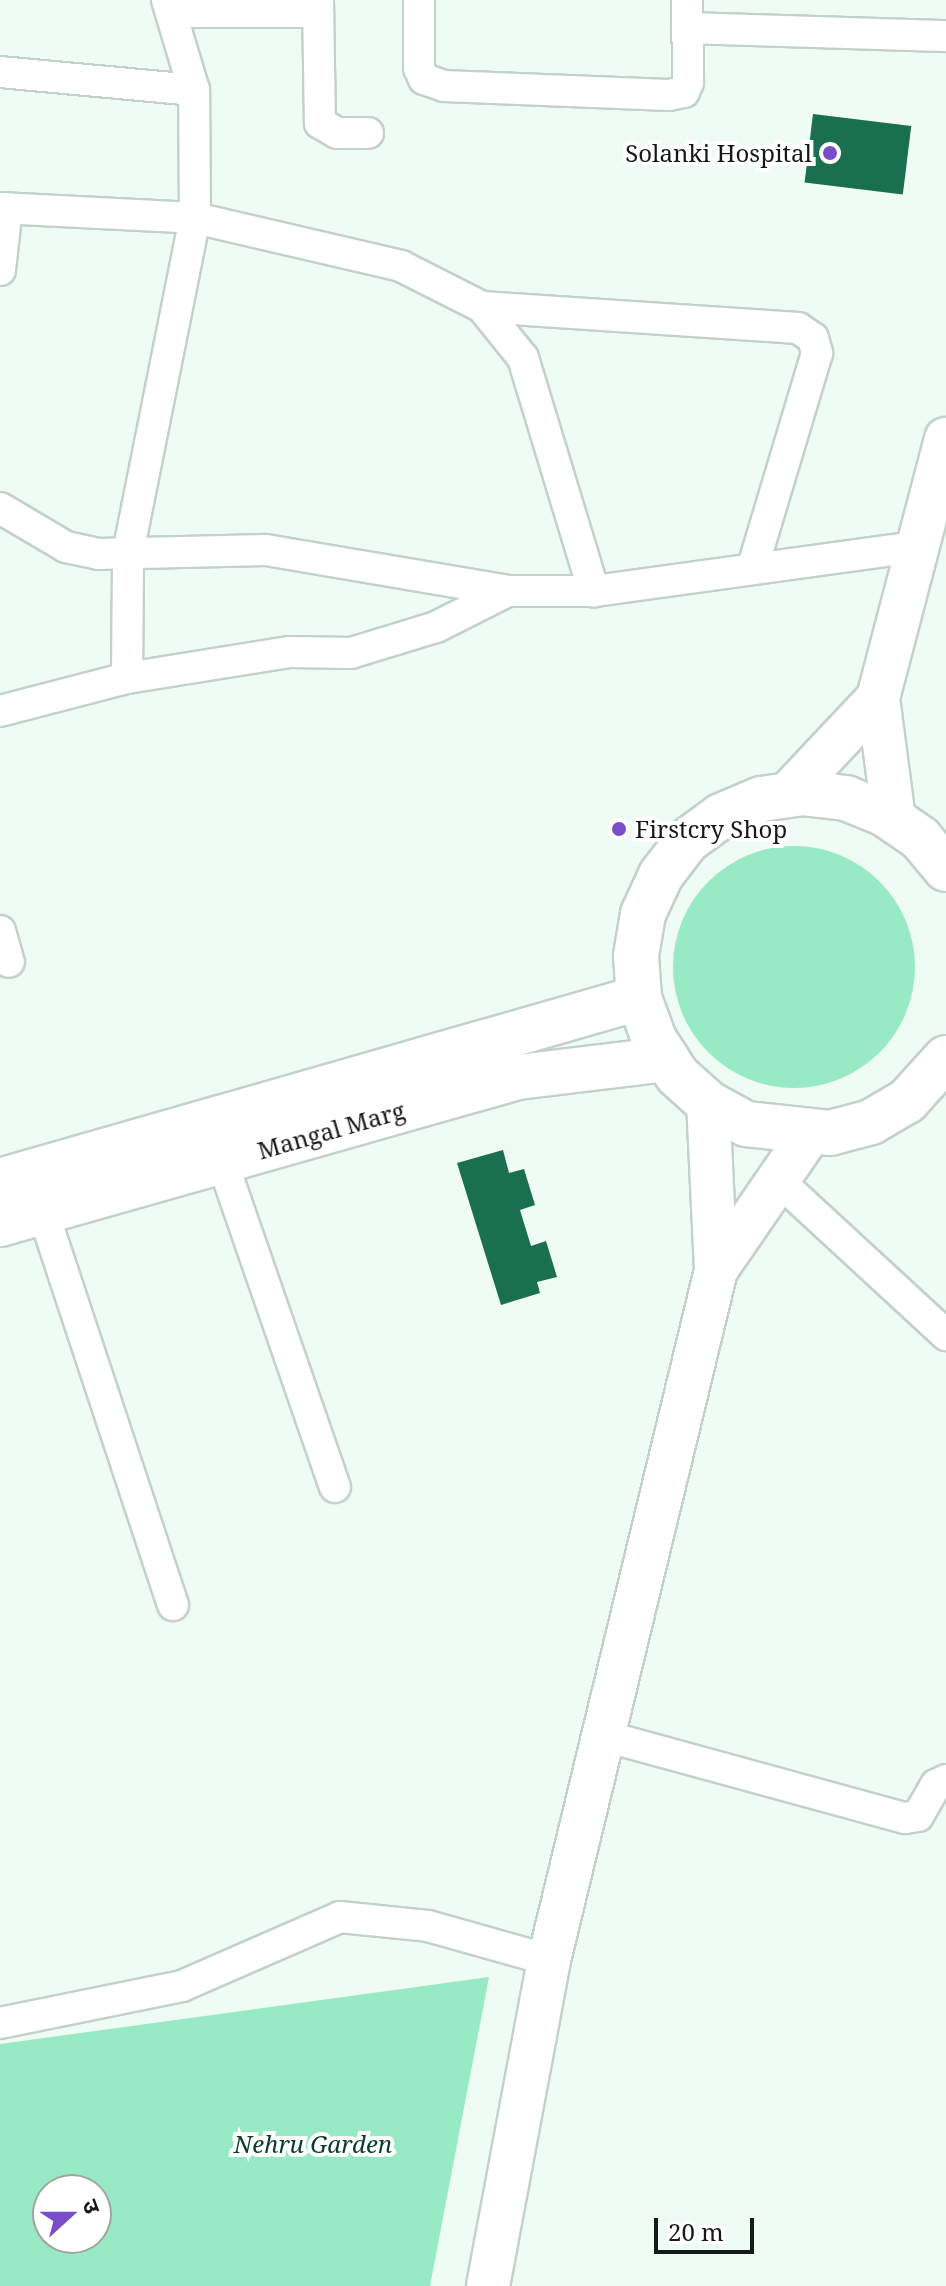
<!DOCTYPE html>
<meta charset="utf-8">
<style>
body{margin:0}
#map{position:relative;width:946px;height:2286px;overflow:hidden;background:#eefcf5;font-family:"Noto Serif","Noto Sans Devanagari",serif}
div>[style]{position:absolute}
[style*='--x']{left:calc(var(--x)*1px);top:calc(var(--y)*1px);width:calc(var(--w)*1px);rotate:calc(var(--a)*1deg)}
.green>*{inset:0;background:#98eac4}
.round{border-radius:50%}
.building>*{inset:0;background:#196f50;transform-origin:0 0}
.roads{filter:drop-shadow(2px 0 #c4d1cb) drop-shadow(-2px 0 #c4d1cb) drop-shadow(0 2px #c4d1cb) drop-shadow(0 -2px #c4d1cb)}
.street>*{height:30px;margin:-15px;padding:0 15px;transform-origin:15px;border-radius:15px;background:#fff}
.secondary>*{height:42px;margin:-21px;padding:0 21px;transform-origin:21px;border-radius:21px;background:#fff}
.primary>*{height:44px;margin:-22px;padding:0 22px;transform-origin:22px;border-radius:22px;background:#fff}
.dots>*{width:22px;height:22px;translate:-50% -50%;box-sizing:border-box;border:4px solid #fff;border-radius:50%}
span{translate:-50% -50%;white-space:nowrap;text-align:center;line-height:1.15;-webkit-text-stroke:8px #fff;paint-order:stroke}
.poi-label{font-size:24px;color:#151a18}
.right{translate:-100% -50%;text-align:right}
.left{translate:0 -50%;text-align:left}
.street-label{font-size:24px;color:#151a18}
.park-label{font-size:24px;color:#0d3b2a;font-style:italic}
.north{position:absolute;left:32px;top:2174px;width:80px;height:80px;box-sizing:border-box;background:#fff;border:2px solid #a1a3a3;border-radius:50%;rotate:69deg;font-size:22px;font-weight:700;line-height:32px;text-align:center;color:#151a18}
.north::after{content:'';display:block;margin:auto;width:28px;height:36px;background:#774ec7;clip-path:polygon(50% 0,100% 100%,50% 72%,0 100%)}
.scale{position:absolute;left:654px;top:2218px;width:100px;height:36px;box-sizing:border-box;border:4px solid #151a18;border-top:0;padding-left:10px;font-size:24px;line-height:28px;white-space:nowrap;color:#151a18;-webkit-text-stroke:6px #fff;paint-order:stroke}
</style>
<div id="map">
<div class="green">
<i class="round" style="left:673px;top:846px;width:242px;height:242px"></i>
<i style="clip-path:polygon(evenodd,489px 1977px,430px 2286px,0 2286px,0 2044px,489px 1977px,96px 2190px,96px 2238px,48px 2238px,48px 2190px,96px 2190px)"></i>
</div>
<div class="building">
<i style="left:813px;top:114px;width:99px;height:69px;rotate:7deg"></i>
<i style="clip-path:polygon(503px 1150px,509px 1173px,524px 1169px,535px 1205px,520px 1210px,531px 1246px,546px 1241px,557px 1277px,537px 1282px,540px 1293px,501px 1305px,457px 1163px)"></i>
</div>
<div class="roads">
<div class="street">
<i style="--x:318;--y:0;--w:123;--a:89.1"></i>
<i style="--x:320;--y:123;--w:20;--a:30"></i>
<i style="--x:337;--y:133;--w:31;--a:0"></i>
<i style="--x:419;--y:0;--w:68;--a:90"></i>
<i style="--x:419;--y:68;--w:12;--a:66"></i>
<i style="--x:424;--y:79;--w:21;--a:19"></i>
<i style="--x:444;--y:86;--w:225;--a:2.3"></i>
<i style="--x:669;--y:95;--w:15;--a:-11"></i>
<i style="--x:684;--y:92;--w:11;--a:-68"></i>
<i style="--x:688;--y:82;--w:82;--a:-90.7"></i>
<i style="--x:172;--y:12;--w:145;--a:0"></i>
<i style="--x:687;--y:28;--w:259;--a:1.8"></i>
<i style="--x:0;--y:72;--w:195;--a:5.3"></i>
<i style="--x:0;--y:208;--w:195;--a:2.9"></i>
<i style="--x:195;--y:218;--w:212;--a:13.1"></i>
<i style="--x:401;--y:266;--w:91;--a:26.8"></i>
<i style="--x:482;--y:307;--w:65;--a:51.2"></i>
<i style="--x:523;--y:358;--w:244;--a:73.1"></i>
<i style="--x:0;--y:270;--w:62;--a:-83.6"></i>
<i style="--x:482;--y:307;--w:317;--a:3.8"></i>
<i style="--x:798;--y:328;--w:18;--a:34"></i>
<i style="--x:813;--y:338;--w:16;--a:75"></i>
<i style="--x:817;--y:353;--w:223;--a:106.7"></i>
<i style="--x:0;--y:508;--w:77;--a:30.6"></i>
<i style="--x:66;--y:547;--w:33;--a:12"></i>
<i style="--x:98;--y:554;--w:168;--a:-1.4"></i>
<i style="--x:266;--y:550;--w:245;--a:9.6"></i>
<i style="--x:127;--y:678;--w:125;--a:-89.5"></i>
<i style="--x:128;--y:553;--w:342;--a:-78.7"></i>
<i style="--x:195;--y:218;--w:128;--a:-90.4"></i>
<i style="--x:194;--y:90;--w:94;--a:-106.7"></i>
<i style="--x:0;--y:711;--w:131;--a:-14.6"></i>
<i style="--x:127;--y:678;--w:165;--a:-9.1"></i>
<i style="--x:290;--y:652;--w:61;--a:0.9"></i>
<i style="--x:351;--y:653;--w:89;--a:-17"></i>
<i style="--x:436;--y:627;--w:80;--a:-26.6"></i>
<i style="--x:508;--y:591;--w:86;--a:0"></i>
<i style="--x:594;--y:591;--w:326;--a:-7.8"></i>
<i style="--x:0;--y:931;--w:32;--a:74"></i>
<i style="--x:222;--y:1161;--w:345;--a:70.9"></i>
<i style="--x:778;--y:1180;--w:229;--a:42.7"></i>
<i style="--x:43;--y:1212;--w:414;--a:71.7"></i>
<i style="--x:601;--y:1735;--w:315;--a:15.3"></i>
<i style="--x:905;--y:1818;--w:13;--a:-9"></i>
<i style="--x:918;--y:1816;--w:36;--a:-60"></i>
<i style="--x:936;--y:1785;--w:11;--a:-27"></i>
<i style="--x:0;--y:2023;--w:186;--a:-11.5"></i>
<i style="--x:182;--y:1986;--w:172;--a:-23.6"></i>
<i style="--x:340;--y:1917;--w:88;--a:5.8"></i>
<i style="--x:428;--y:1926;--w:126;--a:15.7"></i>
</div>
<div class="secondary">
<i style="--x:878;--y:698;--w:123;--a:82.5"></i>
<i style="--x:787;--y:795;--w:133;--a:-46.8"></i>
<i style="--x:878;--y:698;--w:268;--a:-75.3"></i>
<i style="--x:716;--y:1270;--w:168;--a:-55.5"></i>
<i style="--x:488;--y:2286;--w:332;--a:-79.4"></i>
<i style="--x:549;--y:1960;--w:710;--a:-76.39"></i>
<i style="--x:716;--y:1270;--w:167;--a:-92.7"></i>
</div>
<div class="primary">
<i style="--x:946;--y:869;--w:40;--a:-130"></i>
<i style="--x:920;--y:838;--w:42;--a:-145.6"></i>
<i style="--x:885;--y:814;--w:42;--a:-157.7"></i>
<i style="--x:846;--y:798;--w:43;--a:-173.4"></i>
<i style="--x:803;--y:793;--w:42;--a:171.9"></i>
<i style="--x:761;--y:799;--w:43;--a:157"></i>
<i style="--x:721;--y:816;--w:42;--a:143.7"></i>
<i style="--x:687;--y:841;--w:43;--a:127.4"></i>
<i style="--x:661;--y:875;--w:43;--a:114.8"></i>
<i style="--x:643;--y:914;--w:43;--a:99.5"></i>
<i style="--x:636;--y:956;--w:42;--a:85.9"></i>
<i style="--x:639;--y:998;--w:44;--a:69.9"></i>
<i style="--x:654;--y:1039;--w:43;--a:57.4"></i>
<i style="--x:677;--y:1075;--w:42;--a:42.1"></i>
<i style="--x:708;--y:1103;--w:43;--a:28.9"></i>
<i style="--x:746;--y:1124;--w:84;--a:6.1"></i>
<i style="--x:830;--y:1133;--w:42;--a:-15"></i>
<i style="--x:871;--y:1122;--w:42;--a:-30.3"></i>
<i style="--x:907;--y:1101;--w:58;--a:-47.8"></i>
<i style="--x:0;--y:1181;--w:665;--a:-15.98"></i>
<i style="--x:0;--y:1224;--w:538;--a:-15.84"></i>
<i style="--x:518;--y:1077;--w:150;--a:-6.9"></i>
</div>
</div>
<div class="dots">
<i style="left:830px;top:153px;background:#774ec7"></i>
<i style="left:619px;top:829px;background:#774ec7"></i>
</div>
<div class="poi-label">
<span class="right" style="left:812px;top:153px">Solanki Hospital</span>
<span class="left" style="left:635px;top:829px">Firstcry Shop</span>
</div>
<div class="street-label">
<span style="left:331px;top:1130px;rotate:-16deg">Mangal Marg</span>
</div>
<div class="park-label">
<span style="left:313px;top:2144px">Nehru Garden</span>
</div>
<div class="north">उ</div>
<div class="scale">20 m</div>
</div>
